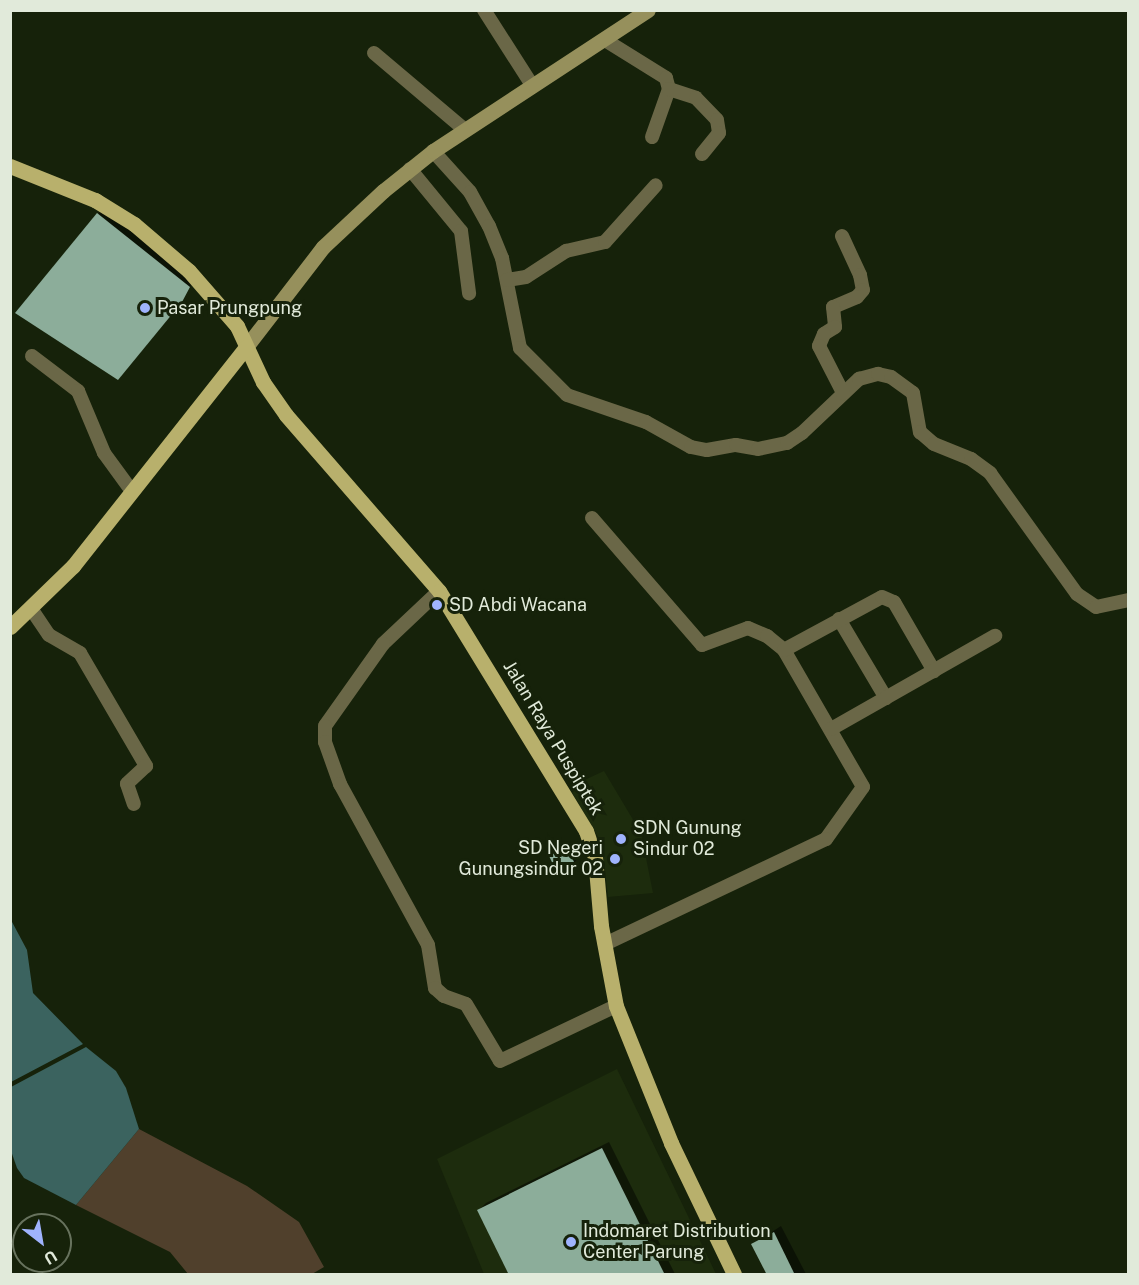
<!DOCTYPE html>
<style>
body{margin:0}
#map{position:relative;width:1139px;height:1285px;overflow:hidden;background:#16220a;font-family:"Public Sans",sans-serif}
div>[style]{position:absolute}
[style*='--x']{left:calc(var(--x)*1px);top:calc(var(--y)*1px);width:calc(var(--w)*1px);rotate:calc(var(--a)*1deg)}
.built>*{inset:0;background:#1d2c0d}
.green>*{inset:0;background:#50402c}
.water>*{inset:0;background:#3b635f}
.shadow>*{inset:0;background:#0007}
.building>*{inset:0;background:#8cad9a;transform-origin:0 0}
.minor>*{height:14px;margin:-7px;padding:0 7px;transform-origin:7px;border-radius:7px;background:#6a6747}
.secondary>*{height:15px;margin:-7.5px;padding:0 7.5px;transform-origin:7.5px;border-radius:7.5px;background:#96905c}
.primary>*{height:15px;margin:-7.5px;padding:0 7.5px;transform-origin:7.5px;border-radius:7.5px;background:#b8b06c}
.dots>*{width:16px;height:16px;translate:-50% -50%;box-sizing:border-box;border:3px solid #16220a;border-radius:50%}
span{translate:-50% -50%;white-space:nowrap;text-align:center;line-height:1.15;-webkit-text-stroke:6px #16220a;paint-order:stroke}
.poi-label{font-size:18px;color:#e1eada}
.left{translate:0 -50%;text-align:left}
.right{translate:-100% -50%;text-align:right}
.street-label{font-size:18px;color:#e1eada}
.frame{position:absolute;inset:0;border:12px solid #e1eada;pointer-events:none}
.north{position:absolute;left:12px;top:1213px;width:60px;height:60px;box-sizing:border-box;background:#16220a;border:2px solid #67725d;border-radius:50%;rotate:149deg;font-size:16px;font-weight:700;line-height:24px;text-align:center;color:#e1eada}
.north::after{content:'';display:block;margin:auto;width:21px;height:27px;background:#9fb3fd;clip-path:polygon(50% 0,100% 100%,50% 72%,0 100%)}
</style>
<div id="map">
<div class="built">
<i style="clip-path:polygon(604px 771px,641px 833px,653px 893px,608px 897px,602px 844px,569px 787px)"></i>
<i style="clip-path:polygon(617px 1069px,716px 1274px,484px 1274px,437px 1159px)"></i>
</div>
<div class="green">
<i style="clip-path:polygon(139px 1129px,247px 1186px,299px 1222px,324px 1267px,312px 1274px,188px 1274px,170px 1252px,76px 1205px)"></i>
</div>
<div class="water">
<i style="clip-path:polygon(11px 920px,27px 950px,33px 993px,83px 1044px,11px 1082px)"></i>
<i style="clip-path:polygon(86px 1047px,116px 1071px,126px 1088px,139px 1129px,76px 1205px,24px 1178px,17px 1168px,11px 1151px,11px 1087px)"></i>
</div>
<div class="shadow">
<i style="clip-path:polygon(104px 207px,195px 280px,124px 372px,17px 313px)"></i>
<i style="clip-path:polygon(572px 844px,578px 858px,574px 863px,550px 856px)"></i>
<i style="clip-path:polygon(609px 1142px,675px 1274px,510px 1274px,479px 1210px,486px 1203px)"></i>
<i style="clip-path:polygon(781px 1226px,806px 1274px,768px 1274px,753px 1244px)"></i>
</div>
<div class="building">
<i style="clip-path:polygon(97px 213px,190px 287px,182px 302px,118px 380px,15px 313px)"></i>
<i style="left:567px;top:847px;width:19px;height:20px;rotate:65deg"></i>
<i style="clip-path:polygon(602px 1148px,665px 1275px,509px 1275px,477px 1210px)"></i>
<i style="clip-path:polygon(774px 1232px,795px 1275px,767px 1275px,751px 1244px)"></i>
</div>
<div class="minor">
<i style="--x:484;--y:10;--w:89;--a:57.4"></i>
<i style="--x:605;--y:40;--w:72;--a:31.9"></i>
<i style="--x:666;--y:78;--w:11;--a:75"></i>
<i style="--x:669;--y:89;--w:51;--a:109.5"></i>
<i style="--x:374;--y:53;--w:119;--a:40.2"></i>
<i style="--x:669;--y:89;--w:28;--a:18"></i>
<i style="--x:696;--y:98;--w:30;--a:46"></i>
<i style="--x:717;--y:120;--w:13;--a:81"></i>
<i style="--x:719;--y:133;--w:27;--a:129"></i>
<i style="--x:433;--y:151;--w:55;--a:47.9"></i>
<i style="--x:470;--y:192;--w:39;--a:61"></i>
<i style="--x:489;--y:226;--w:35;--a:68"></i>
<i style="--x:502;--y:258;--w:92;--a:78.7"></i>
<i style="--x:520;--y:348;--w:66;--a:45"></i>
<i style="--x:567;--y:395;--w:83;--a:18.9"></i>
<i style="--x:646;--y:422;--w:51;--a:29.1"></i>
<i style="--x:691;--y:447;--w:16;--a:11"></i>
<i style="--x:707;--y:450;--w:29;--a:-10"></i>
<i style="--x:736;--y:445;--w:22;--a:10"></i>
<i style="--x:758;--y:449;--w:30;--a:-12"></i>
<i style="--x:787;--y:443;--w:18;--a:-34"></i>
<i style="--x:802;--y:433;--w:79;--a:-43.5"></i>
<i style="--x:859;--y:379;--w:20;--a:-15"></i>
<i style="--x:878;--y:374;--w:13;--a:13"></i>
<i style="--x:891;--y:377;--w:27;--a:36"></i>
<i style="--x:913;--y:393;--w:40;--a:80"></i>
<i style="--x:920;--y:432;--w:18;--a:41"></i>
<i style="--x:934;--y:444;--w:40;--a:22"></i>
<i style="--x:971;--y:459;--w:24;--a:36"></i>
<i style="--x:990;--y:473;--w:149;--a:54.3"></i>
<i style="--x:1077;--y:594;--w:23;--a:34"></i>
<i style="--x:1096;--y:607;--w:33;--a:-12"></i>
<i style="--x:410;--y:169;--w:80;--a:50.6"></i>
<i style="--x:461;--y:231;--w:63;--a:82.6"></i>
<i style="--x:842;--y:236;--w:43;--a:65.2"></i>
<i style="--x:860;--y:275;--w:15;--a:79"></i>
<i style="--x:863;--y:290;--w:9;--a:131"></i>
<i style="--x:857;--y:297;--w:26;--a:157"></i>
<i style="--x:833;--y:307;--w:20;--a:84"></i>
<i style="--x:835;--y:327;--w:13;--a:148"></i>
<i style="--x:824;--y:334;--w:13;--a:113"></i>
<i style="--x:819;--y:346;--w:53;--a:62.9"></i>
<i style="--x:507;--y:280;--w:19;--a:-9"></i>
<i style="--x:526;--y:277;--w:48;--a:-33"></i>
<i style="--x:566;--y:251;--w:40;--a:-13"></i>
<i style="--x:605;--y:242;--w:76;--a:-48.2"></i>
<i style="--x:32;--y:356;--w:58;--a:37.3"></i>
<i style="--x:78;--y:391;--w:67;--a:67.2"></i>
<i style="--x:104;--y:453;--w:46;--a:53.9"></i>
<i style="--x:592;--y:518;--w:168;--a:49.1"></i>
<i style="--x:702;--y:645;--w:49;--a:-20.3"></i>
<i style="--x:748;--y:628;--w:21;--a:23"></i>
<i style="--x:767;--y:636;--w:22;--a:39"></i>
<i style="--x:784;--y:650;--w:158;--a:60"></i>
<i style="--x:863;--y:787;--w:64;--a:125.4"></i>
<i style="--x:826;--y:839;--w:245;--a:154.6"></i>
<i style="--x:439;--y:591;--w:77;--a:136.6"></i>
<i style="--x:383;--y:644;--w:100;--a:125.3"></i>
<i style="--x:325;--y:726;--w:16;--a:90"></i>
<i style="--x:325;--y:742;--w:45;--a:70.3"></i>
<i style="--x:340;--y:784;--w:183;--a:61.3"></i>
<i style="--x:428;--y:945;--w:44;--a:80.8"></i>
<i style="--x:435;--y:988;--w:12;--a:42"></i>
<i style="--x:444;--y:996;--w:23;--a:20"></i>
<i style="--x:466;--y:1004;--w:66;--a:59.2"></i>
<i style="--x:500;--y:1061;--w:128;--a:-25.4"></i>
<i style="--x:32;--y:610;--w:30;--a:56"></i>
<i style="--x:49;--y:635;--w:36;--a:30"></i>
<i style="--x:80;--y:653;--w:131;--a:59.7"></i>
<i style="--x:146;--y:766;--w:26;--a:137"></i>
<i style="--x:127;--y:784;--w:21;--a:71"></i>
<i style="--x:839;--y:619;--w:92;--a:59.3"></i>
<i style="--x:784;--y:650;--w:111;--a:-28.4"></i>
<i style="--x:882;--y:597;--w:13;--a:23"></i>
<i style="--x:894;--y:602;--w:80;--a:59.9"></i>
<i style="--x:831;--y:729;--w:189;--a:-29.6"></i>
</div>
<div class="secondary">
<i style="--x:246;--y:347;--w:126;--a:-52.4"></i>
<i style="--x:323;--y:247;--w:82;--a:-43"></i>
<i style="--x:383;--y:191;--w:64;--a:-38.7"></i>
<i style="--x:433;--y:151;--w:257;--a:-33.3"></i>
</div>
<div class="primary">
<i style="--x:10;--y:166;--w:92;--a:21.8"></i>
<i style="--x:95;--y:200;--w:46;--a:31.6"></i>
<i style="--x:134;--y:224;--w:72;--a:40.5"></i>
<i style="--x:189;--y:271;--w:73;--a:48.9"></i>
<i style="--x:237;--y:326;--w:62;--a:65.1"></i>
<i style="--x:263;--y:382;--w:40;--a:55.1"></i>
<i style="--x:286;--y:415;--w:233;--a:49"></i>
<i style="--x:439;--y:591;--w:281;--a:58.5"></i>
<i style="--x:586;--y:831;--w:28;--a:71"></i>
<i style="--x:595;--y:857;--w:69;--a:85"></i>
<i style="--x:601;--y:926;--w:81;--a:79.4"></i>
<i style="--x:616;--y:1006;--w:148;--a:68.1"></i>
<i style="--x:671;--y:1143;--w:145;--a:64.3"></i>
<i style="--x:10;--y:627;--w:88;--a:-44.1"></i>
<i style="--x:73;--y:566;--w:279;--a:-51.7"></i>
</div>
<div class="dots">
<i style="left:145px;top:308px;background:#9fb3fd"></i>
<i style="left:437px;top:605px;background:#9fb3fd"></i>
<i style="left:621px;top:839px;background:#9fb3fd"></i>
<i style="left:615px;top:859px;background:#9fb3fd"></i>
<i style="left:571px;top:1242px;background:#9fb3fd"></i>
</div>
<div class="poi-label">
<span class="left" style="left:157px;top:308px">Pasar Prungpung</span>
<span class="left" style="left:449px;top:605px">SD Abdi Wacana</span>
<span class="left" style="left:633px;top:839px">SDN Gunung<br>Sindur 02</span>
<span class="right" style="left:603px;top:859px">SD Negeri<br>Gunungsindur 02</span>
<span class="left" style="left:583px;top:1242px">Indomaret Distribution<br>Center Parung</span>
</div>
<div class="street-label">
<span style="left:553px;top:738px;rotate:59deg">Jalan Raya Puspiptek</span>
</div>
<div class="frame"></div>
<div class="north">U</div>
</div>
